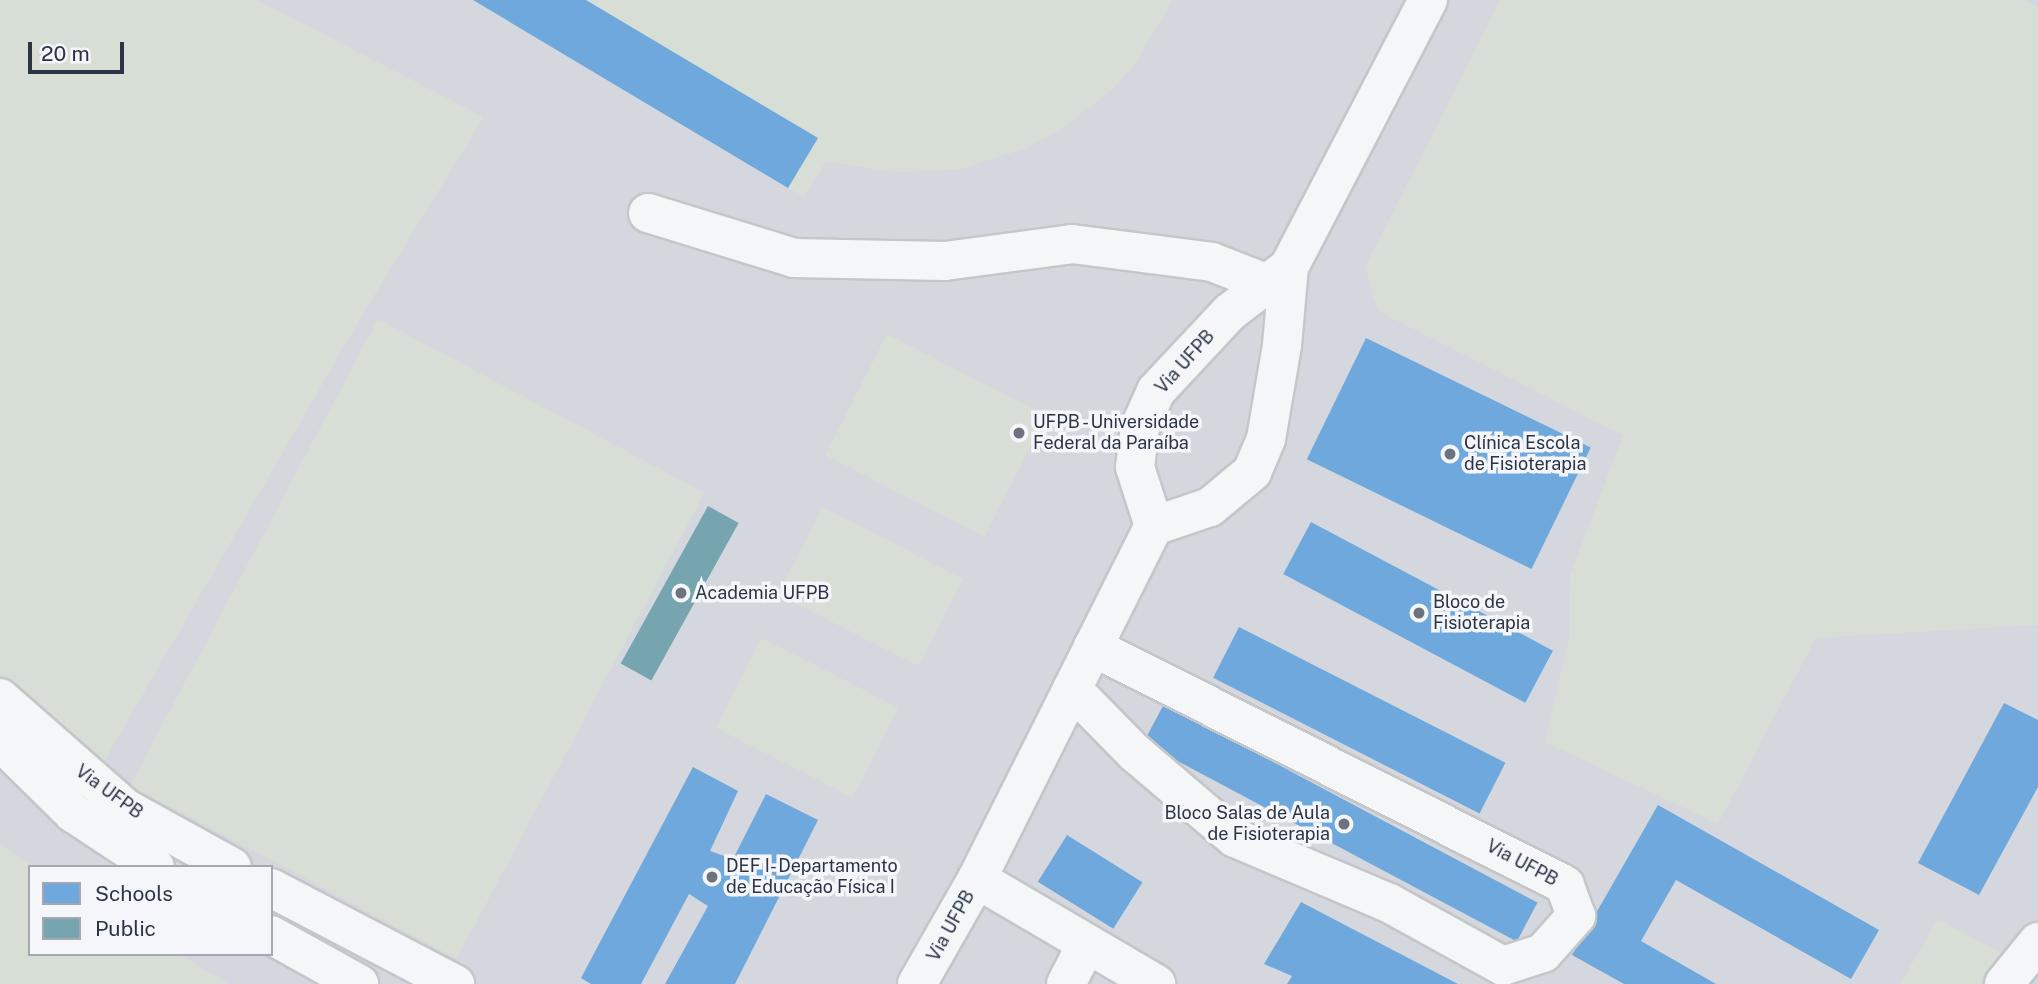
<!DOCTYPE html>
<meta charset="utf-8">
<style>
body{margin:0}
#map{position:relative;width:2038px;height:984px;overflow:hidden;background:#e6e8ea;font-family:"Public Sans",sans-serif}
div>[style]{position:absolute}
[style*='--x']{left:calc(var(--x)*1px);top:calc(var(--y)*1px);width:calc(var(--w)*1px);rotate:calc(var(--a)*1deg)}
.built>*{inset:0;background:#d4d7dd}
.green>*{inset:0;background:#d6ded6;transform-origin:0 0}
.schools>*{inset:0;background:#6fa8dc;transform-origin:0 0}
.public>*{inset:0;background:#76a5af;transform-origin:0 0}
.roads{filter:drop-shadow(2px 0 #c4c6c8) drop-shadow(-2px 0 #c4c6c8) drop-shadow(0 2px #c4c6c8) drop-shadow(0 -2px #c4c6c8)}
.minor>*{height:38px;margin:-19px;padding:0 19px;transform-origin:19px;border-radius:19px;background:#f5f6f7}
.dots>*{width:19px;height:19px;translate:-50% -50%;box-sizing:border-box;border:4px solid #f4f6f9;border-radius:50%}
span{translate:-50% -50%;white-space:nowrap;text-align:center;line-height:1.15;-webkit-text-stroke:7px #f4f6f9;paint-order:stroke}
.street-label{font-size:18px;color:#2b3445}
.poi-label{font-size:18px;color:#2b3445}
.left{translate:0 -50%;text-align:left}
.right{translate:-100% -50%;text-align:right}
.legend{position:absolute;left:28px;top:865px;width:245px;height:91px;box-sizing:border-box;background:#f4f6f9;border:2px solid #a4a8b1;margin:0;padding:9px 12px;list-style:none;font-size:21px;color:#2b3445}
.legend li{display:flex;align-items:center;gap:14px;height:35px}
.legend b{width:35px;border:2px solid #a4a8b1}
.scale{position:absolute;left:28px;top:42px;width:96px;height:32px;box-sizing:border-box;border:4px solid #2b3445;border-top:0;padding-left:9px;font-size:21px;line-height:24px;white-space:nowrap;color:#2b3445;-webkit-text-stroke:5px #f4f6f9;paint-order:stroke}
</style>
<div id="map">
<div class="built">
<i style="clip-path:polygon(evenodd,0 0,2038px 0,2038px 984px,0 984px,0 0,30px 867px,271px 867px,271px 954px,30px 954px,30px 867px)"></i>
</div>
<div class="green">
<i style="clip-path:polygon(0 0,257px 0,484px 117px,367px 307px,102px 765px,0 675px)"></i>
<i style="clip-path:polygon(473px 0,1173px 0,1134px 65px,1112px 90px,1057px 132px,1027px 148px,961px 169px,893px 173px,826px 161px,804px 197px)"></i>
<i style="clip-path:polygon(1500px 0,2024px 0,2038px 7px,2038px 625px,1816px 638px,1718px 824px,1545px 742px,1569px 638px,1570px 575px,1623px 435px,1378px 311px,1365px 267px)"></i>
<i style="left:378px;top:319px;width:370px;height:528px;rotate:28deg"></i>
<i style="left:887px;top:334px;width:179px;height:136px;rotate:27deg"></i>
<i style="left:822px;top:507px;width:158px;height:98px;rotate:27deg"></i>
<i style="left:762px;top:638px;width:153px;height:101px;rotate:27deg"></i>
<i style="clip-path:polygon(0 845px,35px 867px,30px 867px,30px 954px,179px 954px,229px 984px,0 984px)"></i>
<i style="clip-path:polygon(1938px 919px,2011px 958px,1989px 984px,1900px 984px)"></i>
</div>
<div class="schools">
<i style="clip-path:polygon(473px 0,586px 0,818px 138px,788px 188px)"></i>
<i style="left:1366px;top:338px;width:250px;height:135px;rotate:26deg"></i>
<i style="left:1311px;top:522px;width:274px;height:59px;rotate:28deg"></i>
<i style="left:1239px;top:627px;width:299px;height:57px;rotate:27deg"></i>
<i style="clip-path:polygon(2004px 703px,2038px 720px,2038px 787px,1979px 895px,1918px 863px)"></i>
<i style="left:1164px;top:704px;width:423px;height:44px;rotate:28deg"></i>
<i style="clip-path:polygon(693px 767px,738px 791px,710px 851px,733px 859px,766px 794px,818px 820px,735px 984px,665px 984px,708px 906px,689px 894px,641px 984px,591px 984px,581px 978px)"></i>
<i style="clip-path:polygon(1658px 805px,1879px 930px,1851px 979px,1676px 880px,1641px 941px,1716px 984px,1624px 984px,1572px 955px)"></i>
<i style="left:1067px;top:835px;width:89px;height:55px;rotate:32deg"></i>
<i style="clip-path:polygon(1301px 902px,1458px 984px,1287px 984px,1292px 976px,1264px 964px)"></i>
</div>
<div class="public">
<i style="left:708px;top:506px;width:35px;height:180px;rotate:29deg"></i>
</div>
<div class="roads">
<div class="minor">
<i style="--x:648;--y:213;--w:153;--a:17.1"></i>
<i style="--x:794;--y:258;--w:151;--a:1.1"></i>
<i style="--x:945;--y:261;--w:128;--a:-7.6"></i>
<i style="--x:1072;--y:244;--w:141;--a:7.3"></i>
<i style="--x:1212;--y:262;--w:79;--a:21.4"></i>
<i style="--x:1154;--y:526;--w:59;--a:-18.7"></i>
<i style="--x:1210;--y:507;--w:55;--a:-39.8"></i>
<i style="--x:1252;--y:472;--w:36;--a:-67"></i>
<i style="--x:1266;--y:439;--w:95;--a:-80.3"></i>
<i style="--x:1282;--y:345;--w:78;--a:-84.9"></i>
<i style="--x:1289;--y:267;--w:301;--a:-62.5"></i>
<i style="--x:1072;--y:689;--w:90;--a:45.5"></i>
<i style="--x:1135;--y:753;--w:131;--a:40.4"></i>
<i style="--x:1235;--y:838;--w:167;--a:22.9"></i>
<i style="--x:1389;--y:903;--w:130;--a:28.9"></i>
<i style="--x:1503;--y:966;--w:42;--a:-18"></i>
<i style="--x:1543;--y:953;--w:50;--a:-48.3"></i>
<i style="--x:1576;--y:916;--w:33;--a:-110"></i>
<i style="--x:1565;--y:885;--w:529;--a:-153.24"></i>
<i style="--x:0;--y:698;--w:167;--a:41.3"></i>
<i style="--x:125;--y:808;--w:122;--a:28.9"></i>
<i style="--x:0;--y:741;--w:103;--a:44.6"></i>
<i style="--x:73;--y:813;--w:98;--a:33.4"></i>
<i style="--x:977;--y:879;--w:208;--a:30.4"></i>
<i style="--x:271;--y:888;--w:208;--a:27.6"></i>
<i style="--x:271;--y:935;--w:101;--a:29.1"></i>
<i style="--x:917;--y:984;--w:121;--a:-60.3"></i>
<i style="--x:977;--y:879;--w:395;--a:-63.4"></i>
<i style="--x:1154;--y:526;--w:62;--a:-107.9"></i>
<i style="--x:1135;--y:467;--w:40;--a:-82.9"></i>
<i style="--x:1140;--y:427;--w:39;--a:-66"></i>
<i style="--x:1156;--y:391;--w:108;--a:-46.9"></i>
<i style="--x:1230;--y:312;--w:74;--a:-37.3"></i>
<i style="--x:1066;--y:984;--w:44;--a:-62.9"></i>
<i style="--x:2004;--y:984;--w:54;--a:-51"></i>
</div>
</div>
<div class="dots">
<i style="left:1019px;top:433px;background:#6c737f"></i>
<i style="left:1450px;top:454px;background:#6c737f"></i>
<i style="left:681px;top:593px;background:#6c737f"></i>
<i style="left:1419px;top:613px;background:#6c737f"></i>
<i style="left:1344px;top:824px;background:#6c737f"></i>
<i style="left:712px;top:877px;background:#6c737f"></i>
</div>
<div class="street-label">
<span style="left:1185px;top:362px;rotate:-48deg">Via UFPB</span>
<span style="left:109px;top:792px;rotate:36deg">Via UFPB</span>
<span style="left:1522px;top:863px;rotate:28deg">Via UFPB</span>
<span style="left:951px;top:926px;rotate:-61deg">Via UFPB</span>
</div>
<div class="poi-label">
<span class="left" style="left:1033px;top:433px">UFPB - Universidade<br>Federal da Paraíba</span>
<span class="left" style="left:1464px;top:454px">Clínica Escola<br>de Fisioterapia</span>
<span class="left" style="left:695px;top:593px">Academia UFPB</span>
<span class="left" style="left:1433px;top:613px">Bloco de<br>Fisioterapia</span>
<span class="right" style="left:1330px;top:824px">Bloco Salas de Aula<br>de Fisioterapia</span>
<span class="left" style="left:726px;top:877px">DEF I- Departamento<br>de Educação Física I</span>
</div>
<ul class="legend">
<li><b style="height:19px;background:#6fa8dc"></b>Schools</li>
<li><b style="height:19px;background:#76a5af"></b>Public</li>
</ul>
<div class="scale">20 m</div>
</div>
